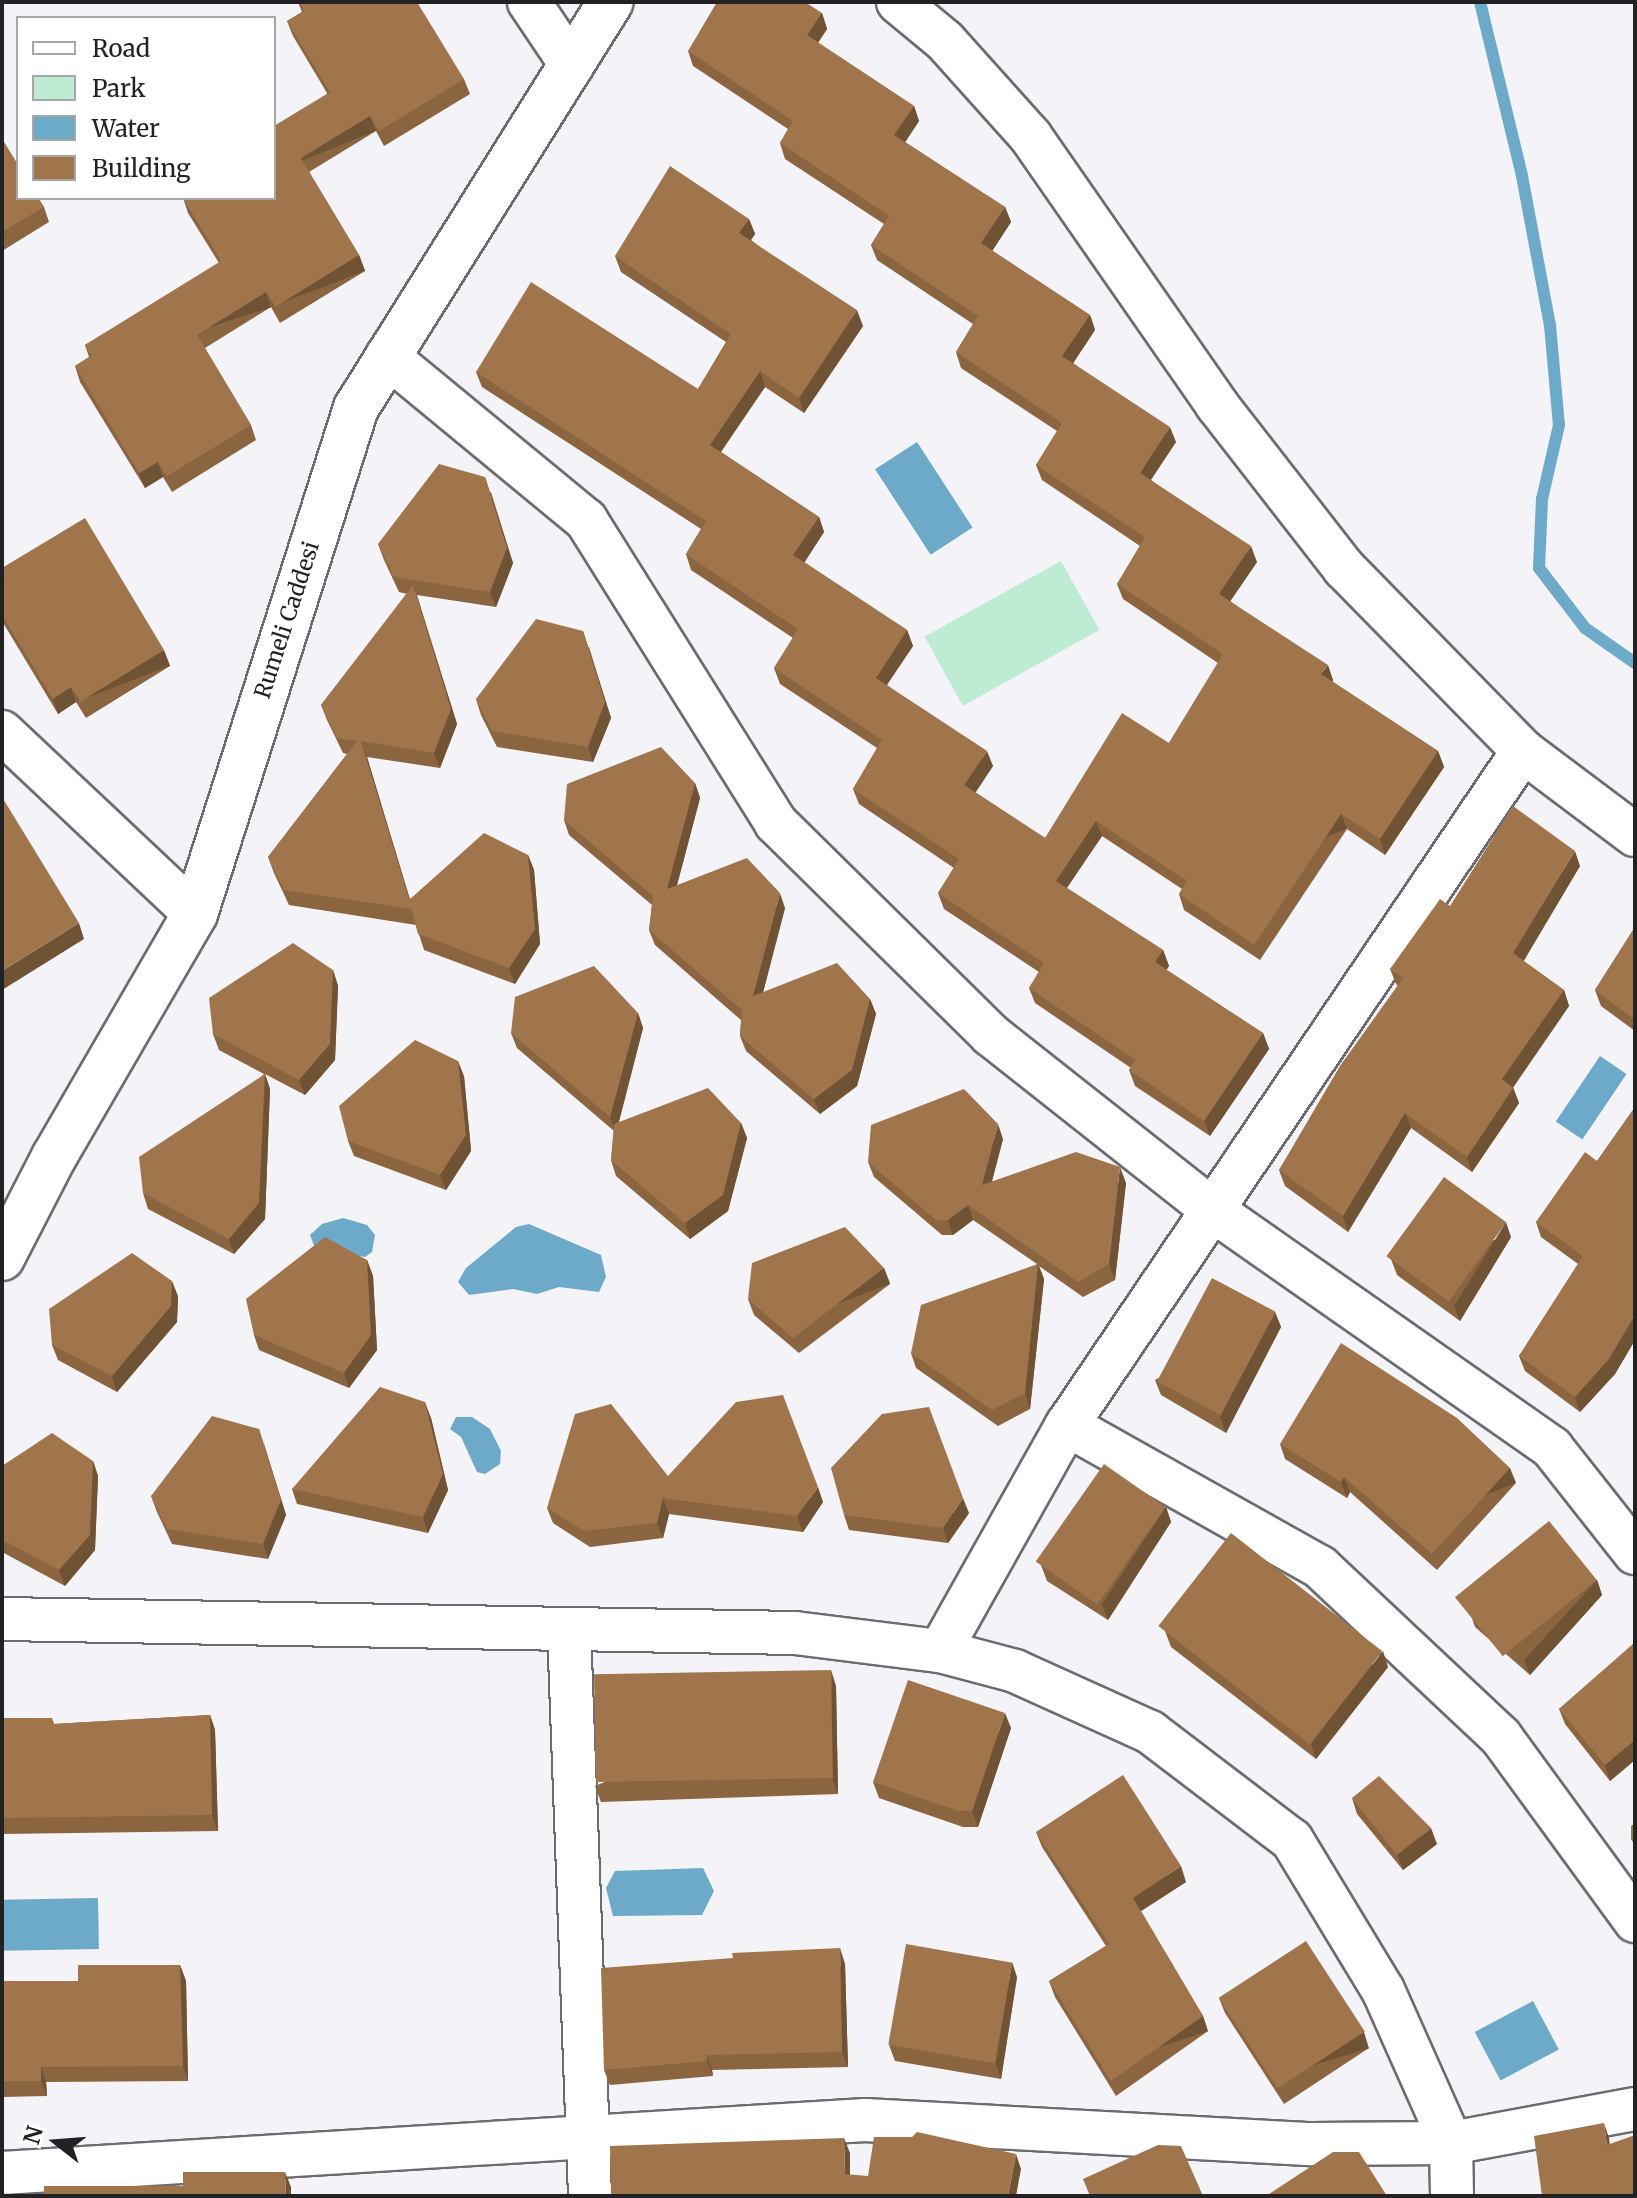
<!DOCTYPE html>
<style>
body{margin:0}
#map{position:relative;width:1637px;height:2198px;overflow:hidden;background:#f3f3f8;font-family:Merriweather,serif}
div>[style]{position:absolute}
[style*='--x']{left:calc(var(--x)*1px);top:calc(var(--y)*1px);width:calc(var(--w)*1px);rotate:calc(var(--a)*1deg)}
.green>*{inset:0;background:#bdebd4;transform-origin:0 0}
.water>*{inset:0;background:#6daaca;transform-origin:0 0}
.stream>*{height:12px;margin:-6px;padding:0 6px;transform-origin:6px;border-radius:6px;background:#6daaca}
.roads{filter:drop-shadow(2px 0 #6c6c70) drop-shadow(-2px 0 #6c6c70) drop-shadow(0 2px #6c6c70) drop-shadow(0 -2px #6c6c70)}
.street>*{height:42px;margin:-21px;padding:0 21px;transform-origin:21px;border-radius:21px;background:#fff}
.secondary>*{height:44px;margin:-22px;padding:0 22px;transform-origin:22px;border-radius:22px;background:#fff}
.wall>*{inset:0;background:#8a6540}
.shaded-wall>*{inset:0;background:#705234;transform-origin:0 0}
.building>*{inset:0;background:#a0754b;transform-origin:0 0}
span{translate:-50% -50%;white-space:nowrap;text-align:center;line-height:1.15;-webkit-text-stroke:6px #fff;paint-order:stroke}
.street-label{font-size:22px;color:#222224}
.frame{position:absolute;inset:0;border:4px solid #222224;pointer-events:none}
.legend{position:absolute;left:16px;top:16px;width:260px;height:184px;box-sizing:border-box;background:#fff;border:2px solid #a7a7a7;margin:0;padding:10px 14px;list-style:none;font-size:24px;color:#222224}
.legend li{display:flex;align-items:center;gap:16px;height:40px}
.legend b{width:40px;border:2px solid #a7a7a7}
.north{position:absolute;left:16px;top:2102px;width:80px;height:80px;-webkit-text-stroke:6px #fff;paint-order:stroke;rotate:287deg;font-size:22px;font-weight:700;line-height:32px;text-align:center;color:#222224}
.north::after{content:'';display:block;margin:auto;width:28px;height:36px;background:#222224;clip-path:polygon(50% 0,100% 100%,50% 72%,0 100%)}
</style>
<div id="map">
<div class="green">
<i style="left:1061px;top:561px;width:79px;height:156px;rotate:61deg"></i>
</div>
<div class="water">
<i style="left:917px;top:442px;width:102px;height:50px;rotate:57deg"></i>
<i style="left:1600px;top:1056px;width:32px;height:79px;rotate:34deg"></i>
<i style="clip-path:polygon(343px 1218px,367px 1225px,375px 1235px,372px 1252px,365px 1257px,315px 1248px,310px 1235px,322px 1224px)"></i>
<i style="clip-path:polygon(529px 1224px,601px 1255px,606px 1277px,599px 1292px,559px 1287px,537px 1294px,513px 1289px,469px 1295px,458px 1282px,466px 1268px,516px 1227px)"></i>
<i style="clip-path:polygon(456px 1417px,472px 1417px,490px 1429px,501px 1451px,500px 1464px,485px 1474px,477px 1472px,461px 1437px,450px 1429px)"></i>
<i style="clip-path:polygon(703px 1868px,714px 1891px,702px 1915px,613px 1916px,606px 1888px,615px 1871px)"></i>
<i style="left:98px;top:1898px;width:51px;height:96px;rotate:89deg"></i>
<i style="left:1533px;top:2001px;width:55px;height:66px;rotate:62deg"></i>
</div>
<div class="stream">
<i style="--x:1480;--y:2;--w:179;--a:76.4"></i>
<i style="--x:1522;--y:176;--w:152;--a:79.4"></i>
<i style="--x:1550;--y:325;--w:100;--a:84.9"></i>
<i style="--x:1559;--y:425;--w:76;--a:102.9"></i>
<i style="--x:1542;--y:499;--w:69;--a:92.5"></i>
<i style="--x:1539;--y:568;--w:76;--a:52.5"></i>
<i style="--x:1585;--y:628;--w:61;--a:35"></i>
</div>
<div class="roads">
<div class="street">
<i style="--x:529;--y:2;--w:77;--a:56.1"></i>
<i style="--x:898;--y:2;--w:61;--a:39.7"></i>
<i style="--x:945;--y:41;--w:129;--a:48.1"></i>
<i style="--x:1031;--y:137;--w:326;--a:55.2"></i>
<i style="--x:1217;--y:405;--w:207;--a:52.1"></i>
<i style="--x:1344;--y:568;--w:256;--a:45.6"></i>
<i style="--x:1523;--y:751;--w:140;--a:36.9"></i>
<i style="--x:387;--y:356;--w:258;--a:39.5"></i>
<i style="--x:586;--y:520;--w:358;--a:57.9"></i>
<i style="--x:776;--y:823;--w:302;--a:44.6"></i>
<i style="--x:991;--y:1035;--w:280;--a:38.3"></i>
<i style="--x:1211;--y:1209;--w:416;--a:35"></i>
<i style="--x:1552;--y:1448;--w:134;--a:51.7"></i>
<i style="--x:2;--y:732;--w:265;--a:43.3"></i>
<i style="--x:1067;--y:1425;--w:290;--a:29.3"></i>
<i style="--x:1320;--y:1567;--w:248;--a:43.2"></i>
<i style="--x:1501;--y:1737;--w:228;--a:53.9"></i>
<i style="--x:2;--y:1619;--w:793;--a:1.01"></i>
<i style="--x:795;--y:1633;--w:146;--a:7.1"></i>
<i style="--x:940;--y:1651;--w:78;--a:14.9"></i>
<i style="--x:1015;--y:1671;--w:148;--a:24.3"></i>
<i style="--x:1150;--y:1732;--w:178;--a:37.3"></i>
<i style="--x:1292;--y:1840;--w:175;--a:58.8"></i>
<i style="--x:1383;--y:1990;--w:167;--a:66"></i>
<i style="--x:1451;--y:2143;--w:53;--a:88.9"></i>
<i style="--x:569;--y:1629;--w:567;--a:87.88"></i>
<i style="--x:940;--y:1651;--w:259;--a:-60.7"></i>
<i style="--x:1067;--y:1425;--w:814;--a:-55.92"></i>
<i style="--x:2;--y:2173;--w:865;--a:-3.51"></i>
<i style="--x:865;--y:2120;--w:447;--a:3.1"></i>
<i style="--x:1311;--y:2144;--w:140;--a:-0.4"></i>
<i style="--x:1451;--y:2143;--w:187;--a:-10.5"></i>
</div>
<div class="secondary">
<i style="--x:2;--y:1258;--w:114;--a:-62.8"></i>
<i style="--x:54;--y:1157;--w:281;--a:-59.9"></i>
<i style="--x:195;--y:914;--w:531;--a:-72.35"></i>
<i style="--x:356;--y:408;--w:479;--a:-57.9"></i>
</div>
</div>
<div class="wall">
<i style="clip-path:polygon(298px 2px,464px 79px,470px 94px,384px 146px,376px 131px,309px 172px,359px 255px,365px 271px,280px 323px,271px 307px,205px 348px,251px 425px,256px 440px,172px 492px,163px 477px,145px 488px,80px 382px,75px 366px,89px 357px,85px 345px,219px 263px,188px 213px,183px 198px,274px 198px,327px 93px,293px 36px,287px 21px,302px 12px)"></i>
<i style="clip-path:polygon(822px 13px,827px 29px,818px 43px,914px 106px,919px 121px,905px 142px,1005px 207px,1011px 222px,992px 251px,1090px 315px,1095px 330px,1073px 363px,1176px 442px,1151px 480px,1257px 562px,1230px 601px,1333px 680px,1333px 682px,1438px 751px,1444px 767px,1385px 855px,1347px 829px,1260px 960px,1184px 910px,1179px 894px,1182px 889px,1102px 836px,1067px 888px,1163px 950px,1169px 966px,1166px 970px,1263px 1033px,1269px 1049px,1210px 1136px,1135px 1086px,1129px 1070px,1131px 1068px,1035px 1003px,1029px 988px,1039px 972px,944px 909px,938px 893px,954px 868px,859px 804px,853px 789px,877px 748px,780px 684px,774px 668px,793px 638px,691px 570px,686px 554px,701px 529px,482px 387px,476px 372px,698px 389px,726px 342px,621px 272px,615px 256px,749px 219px,755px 234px,751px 240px,863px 326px,804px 413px,765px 387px,721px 452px,819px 517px,824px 532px,804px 562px,907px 630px,913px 646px,887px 685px,993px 766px,975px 792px,1045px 838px,1169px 743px,1218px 663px,1123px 599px,1117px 584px,1140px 546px,1042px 480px,1036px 465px,1057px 431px,961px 368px,956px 352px,973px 324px,877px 260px,871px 245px,884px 224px,785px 159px,780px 143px,788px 129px,693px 66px,688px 51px)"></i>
<i style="clip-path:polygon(2px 139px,44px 207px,49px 222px,2px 251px)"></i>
<i style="clip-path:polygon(491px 492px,513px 563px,496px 607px,417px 595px,457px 724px,440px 768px,367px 757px,410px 899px,528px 855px,534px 870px,540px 944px,515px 984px,424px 950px,416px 925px,289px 905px,274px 873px,268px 857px,347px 754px,343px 753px,327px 720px,321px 705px,407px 594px,399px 592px,384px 560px,378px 544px)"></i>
<i style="clip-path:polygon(2px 568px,170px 666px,86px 718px,76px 702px,58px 714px,2px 621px)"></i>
<i style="clip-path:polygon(589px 647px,611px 718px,593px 762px,497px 747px,481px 715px,476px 699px)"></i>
<i style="clip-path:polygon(695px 783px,700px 798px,677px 885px,785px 908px,763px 992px,870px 999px,876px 1014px,857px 1086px,820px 1114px,746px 1051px,740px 1036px,741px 1020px,655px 945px,649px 930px,652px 905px,569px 835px,564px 820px)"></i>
<i style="clip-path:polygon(1580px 866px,1523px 961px,1564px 990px,1569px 1006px,1513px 1087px,1519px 1103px,1472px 1172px,1411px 1128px,1348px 1232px,1285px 1186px,1279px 1170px,1398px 986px,1396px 984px,1390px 969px,1450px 906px)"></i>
<i style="clip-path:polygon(1635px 927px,1635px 1031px,1601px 1006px,1595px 990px)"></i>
<i style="clip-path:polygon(333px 970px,338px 986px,335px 1060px,305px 1095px,265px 1074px,270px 1089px,265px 1219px,234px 1254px,148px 1209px,143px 1193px,264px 1074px,219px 1050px,213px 1034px)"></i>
<i style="clip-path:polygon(638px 1013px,643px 1028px,619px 1122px,741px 1123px,747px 1138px,728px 1211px,690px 1239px,616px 1176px,611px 1160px,614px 1131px,517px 1048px,511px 1033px)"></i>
<i style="clip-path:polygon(464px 1076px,471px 1151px,446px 1190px,354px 1156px,348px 1141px)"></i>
<i style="clip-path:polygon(1635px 1107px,1635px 1340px,1615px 1374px,1580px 1412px,1525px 1371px,1519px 1356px,1578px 1264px,1541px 1237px,1536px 1222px,1597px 1161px)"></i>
<i style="clip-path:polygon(1003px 1139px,992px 1181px,1126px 1183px,1115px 1280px,1083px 1297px,1039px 1266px,1044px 1279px,1030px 1409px,998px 1426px,916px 1368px,911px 1353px,1037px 1264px,973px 1220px,953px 1235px,942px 1235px,874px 1177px,868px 1162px)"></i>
<i style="clip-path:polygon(1511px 1237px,1460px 1321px,1397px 1275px,1391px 1259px)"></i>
<i style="clip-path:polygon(367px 1260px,373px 1276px,377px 1350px,349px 1388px,259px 1350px,254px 1335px)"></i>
<i style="clip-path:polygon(884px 1268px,890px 1284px,799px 1353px,754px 1315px,748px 1299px)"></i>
<i style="clip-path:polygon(178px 1296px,177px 1322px,117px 1392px,58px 1360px,52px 1345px)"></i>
<i style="clip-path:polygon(1275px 1312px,1281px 1327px,1226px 1433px,1161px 1395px,1155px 1380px)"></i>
<i style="clip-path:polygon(431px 1418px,448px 1490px,428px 1533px,297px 1504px,292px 1489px)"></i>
<i style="clip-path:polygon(264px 1444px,286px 1515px,268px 1559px,172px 1544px,157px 1512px,151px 1496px)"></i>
<i style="clip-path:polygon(1280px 1444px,1516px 1483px,1437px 1570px,1350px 1492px,1347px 1498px,1285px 1459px)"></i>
<i style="clip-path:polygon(93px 1461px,98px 1476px,95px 1550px,65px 1586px,2px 1552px,2px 1466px)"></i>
<i style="clip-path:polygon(668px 1476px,823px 1502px,803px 1532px,669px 1514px,663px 1538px,590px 1547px,553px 1523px,547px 1508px)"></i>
<i style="clip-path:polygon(1166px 1507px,1171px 1522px,1108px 1620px,1047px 1581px,1041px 1565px)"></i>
<i style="clip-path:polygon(969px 1513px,948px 1543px,849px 1530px,844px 1515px)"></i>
<i style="clip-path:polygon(1597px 1580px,1602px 1595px,1530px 1675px,1475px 1627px,1470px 1612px)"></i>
<i style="clip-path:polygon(1165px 1631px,1388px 1667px,1316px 1759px,1171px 1647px)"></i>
<i style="clip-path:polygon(1635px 1643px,1635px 1760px,1610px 1781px,1565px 1724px,1559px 1709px)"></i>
<i style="clip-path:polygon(836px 1686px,838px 1794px,601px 1802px,595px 1786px)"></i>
<i style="clip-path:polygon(210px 1715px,215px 1730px,218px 1831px,2px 1834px,2px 1718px,52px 1718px,54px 1724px)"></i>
<i style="clip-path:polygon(1011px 1728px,978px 1827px,963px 1827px,879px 1798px,873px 1782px)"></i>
<i style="clip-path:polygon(1352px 1798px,1437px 1844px,1403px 1870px,1357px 1814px)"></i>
<i style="clip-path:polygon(1036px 1832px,1186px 1882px,1141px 1911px,1203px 2016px,1208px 2031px,1116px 2096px,1055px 1997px,1049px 1981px,1106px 1946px,1042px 1847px)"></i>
<i style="clip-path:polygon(845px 1964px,848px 2067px,712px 2070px,713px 2076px,610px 2085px,604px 2070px)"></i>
<i style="clip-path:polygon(180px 1965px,186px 1981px,188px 2081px,46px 2082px,47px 2096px,2px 2097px,2px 1981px,78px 1981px)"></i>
<i style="clip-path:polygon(1017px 1977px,1001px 2079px,895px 2061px,889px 2045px)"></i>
<i style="clip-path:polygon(1219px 1998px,1369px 2048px,1284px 2104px,1225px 2013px)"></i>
</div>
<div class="shaded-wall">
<i style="clip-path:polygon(822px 13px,827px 29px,812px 51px,807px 35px)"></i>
<i style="clip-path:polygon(914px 106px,919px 121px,900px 150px,894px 135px)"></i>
<i style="left:370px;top:116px;width:16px;height:81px;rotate:68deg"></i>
<i style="clip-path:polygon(1005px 207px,1011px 222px,987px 259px,981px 243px)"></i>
<i style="clip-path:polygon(749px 219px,755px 234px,745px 248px,739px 233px)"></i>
<i style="left:359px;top:255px;width:17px;height:99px;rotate:69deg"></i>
<i style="left:266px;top:292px;width:16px;height:81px;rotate:72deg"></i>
<i style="clip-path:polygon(857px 310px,863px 326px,804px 413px,799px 398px)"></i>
<i style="clip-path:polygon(1090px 315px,1095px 330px,1068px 371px,1062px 356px)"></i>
<i style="clip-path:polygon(760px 371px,765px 387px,715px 460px,710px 445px)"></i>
<i style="clip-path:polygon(1170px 427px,1176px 442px,1145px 488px,1140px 473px)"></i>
<i style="clip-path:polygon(158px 462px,163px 477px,145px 488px,139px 473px)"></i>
<i style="clip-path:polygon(485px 477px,513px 563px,496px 607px,490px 592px)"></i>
<i style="clip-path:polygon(819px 517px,824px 532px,799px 571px,793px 555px)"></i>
<i style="clip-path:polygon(1251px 546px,1257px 562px,1225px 609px,1219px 594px)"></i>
<i style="clip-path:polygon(413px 585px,457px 724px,440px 768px,434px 753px)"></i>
<i style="clip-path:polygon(907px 630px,913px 646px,881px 693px,876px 678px)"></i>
<i style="clip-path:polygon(583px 631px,611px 718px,593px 762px,588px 747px)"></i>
<i style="left:164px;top:650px;width:17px;height:99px;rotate:69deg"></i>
<i style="clip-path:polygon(1328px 665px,1333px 680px,1327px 690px,1321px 674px)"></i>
<i style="clip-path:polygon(71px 687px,76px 702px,58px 714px,53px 699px)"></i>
<i style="clip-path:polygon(361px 741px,367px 757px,417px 925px,412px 909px)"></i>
<i style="clip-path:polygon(987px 751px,993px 766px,970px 801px,964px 785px)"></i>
<i style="clip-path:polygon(1438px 751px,1444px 767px,1385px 855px,1380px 839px)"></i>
<i style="clip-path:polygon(695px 783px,700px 798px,672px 904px,667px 889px)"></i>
<i style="left:1341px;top:814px;width:16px;height:157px;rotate:68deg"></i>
<i style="clip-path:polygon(1096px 821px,1102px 836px,1061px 896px,1056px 881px)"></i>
<i style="clip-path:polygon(1575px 851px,1580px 866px,1519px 969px,1513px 953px)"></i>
<i style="clip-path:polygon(528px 855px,534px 870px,540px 944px,515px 984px,509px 968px)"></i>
<i style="clip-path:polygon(780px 893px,785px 908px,758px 1012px,753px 996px)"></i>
<i style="clip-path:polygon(79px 923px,84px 939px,2px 990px,2px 971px)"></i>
<i style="clip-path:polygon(1163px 950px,1169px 966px,1161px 978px,1155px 962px)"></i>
<i style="clip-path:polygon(333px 970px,338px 986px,335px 1060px,305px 1095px,299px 1080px)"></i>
<i style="clip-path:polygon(1564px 990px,1569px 1006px,1508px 1095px,1502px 1079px)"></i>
<i style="clip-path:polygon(870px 999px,876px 1014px,857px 1086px,820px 1114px,814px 1099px)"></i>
<i style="clip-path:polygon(638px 1013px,643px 1028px,616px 1132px,610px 1117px)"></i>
<i style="clip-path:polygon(1263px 1033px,1269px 1049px,1210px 1136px,1204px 1121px)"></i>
<i style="clip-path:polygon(458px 1061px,464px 1076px,471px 1151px,446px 1190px,440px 1175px)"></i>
<i style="clip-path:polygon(265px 1074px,270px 1089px,265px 1219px,234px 1254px,229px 1239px)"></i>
<i style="clip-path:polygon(1513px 1088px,1519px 1103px,1472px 1172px,1467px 1157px)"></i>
<i style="clip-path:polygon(1405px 1113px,1411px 1128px,1348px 1232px,1343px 1216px)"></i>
<i style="clip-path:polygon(741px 1123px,747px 1138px,728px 1211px,690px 1239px,685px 1223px)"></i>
<i style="clip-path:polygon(998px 1124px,1003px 1139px,987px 1200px,982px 1185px)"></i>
<i style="clip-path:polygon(1120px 1167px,1126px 1183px,1115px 1280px,1109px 1264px)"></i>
<i style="clip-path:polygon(968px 1205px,973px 1220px,953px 1235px,948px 1220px)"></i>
<i style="clip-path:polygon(1506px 1222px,1511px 1237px,1460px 1321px,1454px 1306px)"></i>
<i style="clip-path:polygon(367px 1260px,373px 1276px,377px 1350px,349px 1388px,344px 1373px)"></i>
<i style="clip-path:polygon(1038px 1264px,1044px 1279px,1030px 1409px,1025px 1393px)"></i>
<i style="left:884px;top:1268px;width:17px;height:115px;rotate:69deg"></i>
<i style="clip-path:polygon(172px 1281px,178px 1296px,177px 1322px,117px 1392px,112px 1376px)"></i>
<i style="clip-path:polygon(1275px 1312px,1281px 1327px,1226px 1433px,1220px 1417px)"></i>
<i style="clip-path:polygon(1635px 1315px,1635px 1340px,1615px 1374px,1580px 1412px,1575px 1397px)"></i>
<i style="clip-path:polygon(425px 1402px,431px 1418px,448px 1490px,428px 1533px,423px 1517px)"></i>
<i style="clip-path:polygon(259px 1429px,286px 1515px,268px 1559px,263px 1544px)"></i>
<i style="clip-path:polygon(93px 1461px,98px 1476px,95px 1550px,65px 1586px,59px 1570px)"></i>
<i style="left:1510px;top:1468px;width:16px;height:116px;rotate:68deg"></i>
<i style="clip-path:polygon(1344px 1477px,1350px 1492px,1347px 1498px,1341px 1482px)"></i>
<i style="clip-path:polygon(818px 1487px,823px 1502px,803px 1532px,797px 1516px)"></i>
<i style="clip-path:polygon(663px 1498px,669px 1514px,663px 1538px,657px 1523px)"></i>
<i style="clip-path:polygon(963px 1498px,969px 1513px,948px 1543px,943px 1528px)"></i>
<i style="clip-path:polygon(1166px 1507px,1171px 1522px,1108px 1620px,1102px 1604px)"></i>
<i style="clip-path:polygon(1597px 1580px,1602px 1595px,1530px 1675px,1524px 1660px)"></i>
<i style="clip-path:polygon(1383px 1651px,1388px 1667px,1316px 1759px,1311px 1744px)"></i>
<i style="clip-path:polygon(831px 1670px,836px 1686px,838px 1794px,832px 1778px)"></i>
<i style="clip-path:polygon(1005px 1713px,1011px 1728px,978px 1827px,972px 1811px)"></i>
<i style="clip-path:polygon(210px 1715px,215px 1730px,218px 1831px,212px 1815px)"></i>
<i style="clip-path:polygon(1635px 1740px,1635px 1760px,1610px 1781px,1605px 1765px)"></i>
<i style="clip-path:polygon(1431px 1828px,1437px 1844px,1403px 1870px,1397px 1855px)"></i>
<i style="clip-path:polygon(1181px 1866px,1186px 1882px,1138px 1913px,1133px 1898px)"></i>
<i style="clip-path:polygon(840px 1948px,845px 1964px,848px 2067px,842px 2052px)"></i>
<i style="clip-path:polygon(1012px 1962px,1017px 1977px,1001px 2079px,996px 2064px)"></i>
<i style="clip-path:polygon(180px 1965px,186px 1981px,188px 2081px,183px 2066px)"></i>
<i style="left:1203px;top:2016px;width:16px;height:113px;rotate:72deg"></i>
<i style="left:1364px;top:2032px;width:17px;height:103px;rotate:73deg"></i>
<i style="clip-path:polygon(706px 2055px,712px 2070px,713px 2076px,707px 2061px)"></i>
<i style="clip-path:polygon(41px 2067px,46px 2082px,47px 2096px,41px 2081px)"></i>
<i style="clip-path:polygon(1604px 2123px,1609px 2138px,1612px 2161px,1607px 2145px)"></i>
<i style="clip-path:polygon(844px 2138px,850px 2153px,850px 2190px,845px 2174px)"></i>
<i style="clip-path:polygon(1016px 2154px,1021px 2169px,1016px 2196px,1008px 2196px)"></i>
<i style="clip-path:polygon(285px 2172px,291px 2187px,291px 2196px,286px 2196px)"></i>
</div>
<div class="building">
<i style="clip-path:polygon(299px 2px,417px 2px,464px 79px,379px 131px,370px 116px,301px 158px,359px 255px,275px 307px,266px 292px,197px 335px,251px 425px,167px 476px,158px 462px,139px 473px,75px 366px,91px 356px,85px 345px,221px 261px,183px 198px,274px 198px,274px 126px,330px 92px,287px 21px,304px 11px)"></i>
<i style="clip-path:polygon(717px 2px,805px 2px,822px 13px,807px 35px,914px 106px,894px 135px,1005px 207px,981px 243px,1090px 315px,1062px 356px,1170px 427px,1140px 473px,1251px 546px,1219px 594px,1328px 665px,1321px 674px,1438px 751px,1380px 839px,1341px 814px,1254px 945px,1179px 894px,1187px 881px,1096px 821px,1056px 881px,1163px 950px,1155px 962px,1263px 1033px,1204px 1121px,1129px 1070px,1136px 1060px,1029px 988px,1044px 963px,938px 893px,959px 859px,853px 789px,882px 740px,774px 668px,798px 629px,686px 554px,706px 521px,476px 372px,531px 282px,698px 389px,731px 334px,615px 256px,670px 166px,749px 219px,739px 233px,857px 310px,799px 398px,760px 371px,710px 445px,819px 517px,793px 555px,907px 630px,876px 678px,987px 751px,964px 785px,1045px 838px,1122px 713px,1169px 743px,1223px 654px,1117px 584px,1145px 537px,1036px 465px,1062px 423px,956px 352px,978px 316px,871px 245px,889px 216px,780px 143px,793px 121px,688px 51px)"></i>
<i style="clip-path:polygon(2px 139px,18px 165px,18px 198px,38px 198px,44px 207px,2px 232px)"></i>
<i style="clip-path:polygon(439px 464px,485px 477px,507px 548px,490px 592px,394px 577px,378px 544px)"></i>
<i style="clip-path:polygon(85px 518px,164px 650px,80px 702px,71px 687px,53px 699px,2px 615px,2px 584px,5px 582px,2px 577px,2px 568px)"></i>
<i style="clip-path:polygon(413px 585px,451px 709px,434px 753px,361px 741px,412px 909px,284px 890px,268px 857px,357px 741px,337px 738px,321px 705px)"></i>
<i style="clip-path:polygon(536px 619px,583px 631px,605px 702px,588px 747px,492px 731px,476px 699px)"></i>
<i style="clip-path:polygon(661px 747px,695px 783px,667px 889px,747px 858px,780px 893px,753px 996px,837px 963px,870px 999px,852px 1070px,814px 1099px,740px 1036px,742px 1010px,649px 930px,653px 896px,564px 820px,567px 784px)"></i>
<i style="clip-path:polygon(2px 797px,79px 923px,2px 971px)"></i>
<i style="clip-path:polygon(1513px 806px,1575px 851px,1513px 953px,1564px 990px,1502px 1079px,1513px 1088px,1467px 1157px,1405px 1113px,1343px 1216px,1279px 1170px,1340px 1066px,1403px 978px,1390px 969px,1440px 899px,1450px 906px)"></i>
<i style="clip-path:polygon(484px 833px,528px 855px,535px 929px,509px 968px,418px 934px,409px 900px)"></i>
<i style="clip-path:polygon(1635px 927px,1635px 1020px,1595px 990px)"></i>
<i style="clip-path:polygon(293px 943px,333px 970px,330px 1044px,299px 1080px,213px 1034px,209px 998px)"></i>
<i style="clip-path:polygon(594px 966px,638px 1013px,610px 1117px,511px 1033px,515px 997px)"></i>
<i style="clip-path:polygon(415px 1040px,458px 1061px,466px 1135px,440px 1175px,348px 1141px,339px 1106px)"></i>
<i style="clip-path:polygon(265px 1074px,259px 1203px,229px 1239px,143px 1193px,139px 1157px)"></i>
<i style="clip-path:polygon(708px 1088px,741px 1123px,723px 1195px,685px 1223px,611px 1160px,614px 1124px)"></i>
<i style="clip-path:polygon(964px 1089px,998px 1124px,982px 1185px,1076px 1152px,1120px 1167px,1109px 1264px,1078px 1282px,968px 1205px,948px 1220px,936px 1220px,868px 1162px,871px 1125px)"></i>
<i style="clip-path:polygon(1635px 1107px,1635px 1315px,1609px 1359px,1575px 1397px,1519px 1356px,1583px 1256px,1536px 1222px,1585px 1152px,1597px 1161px)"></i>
<i style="left:1444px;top:1177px;width:77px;height:98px;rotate:36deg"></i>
<i style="clip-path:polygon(845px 1227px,884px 1268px,793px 1338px,748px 1299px,752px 1263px)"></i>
<i style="clip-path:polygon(325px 1237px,367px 1260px,371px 1335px,344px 1373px,254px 1335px,246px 1299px)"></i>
<i style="clip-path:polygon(132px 1253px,172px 1281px,171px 1306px,112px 1376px,52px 1345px,49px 1309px)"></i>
<i style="clip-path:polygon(1038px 1264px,1025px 1393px,992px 1410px,911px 1353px,921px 1305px)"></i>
<i style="left:1212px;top:1278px;width:72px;height:117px;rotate:28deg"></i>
<i style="clip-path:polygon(1341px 1343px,1457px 1418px,1510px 1468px,1432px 1554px,1344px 1477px,1341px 1482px,1280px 1444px)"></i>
<i style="clip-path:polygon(380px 1387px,425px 1402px,443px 1474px,423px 1517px,292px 1489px)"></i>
<i style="clip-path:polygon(783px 1395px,818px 1487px,797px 1516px,663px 1498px,657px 1523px,584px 1531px,547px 1508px,575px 1414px,611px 1404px,668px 1476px,736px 1402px)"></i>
<i style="clip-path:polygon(929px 1407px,963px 1498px,943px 1528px,844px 1515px,831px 1468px,882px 1414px)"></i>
<i style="clip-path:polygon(212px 1416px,259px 1429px,281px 1500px,263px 1544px,167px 1529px,151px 1496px)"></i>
<i style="clip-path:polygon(52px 1433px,93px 1461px,90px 1535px,59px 1570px,2px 1540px,2px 1466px)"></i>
<i style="left:1104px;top:1464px;width:75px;height:119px;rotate:35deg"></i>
<i style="left:1549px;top:1521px;width:76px;height:121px;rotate:51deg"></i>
<i style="left:1231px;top:1533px;width:192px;height:118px;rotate:38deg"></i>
<i style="clip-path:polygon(1634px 1643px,1635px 1643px,1635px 1740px,1605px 1765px,1559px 1709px)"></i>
<i style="left:831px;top:1670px;width:108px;height:237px;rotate:89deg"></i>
<i style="clip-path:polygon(908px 1680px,1005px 1713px,972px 1811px,958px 1811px,873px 1782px)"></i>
<i style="clip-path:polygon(210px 1715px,212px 1815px,2px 1818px,2px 1718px,52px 1718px,53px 1724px)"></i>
<i style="clip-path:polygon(1123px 1775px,1181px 1866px,1133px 1898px,1203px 2016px,1111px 2081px,1049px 1981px,1109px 1944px,1036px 1832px)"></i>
<i style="clip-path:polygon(1379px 1776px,1431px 1828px,1397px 1855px,1352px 1798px)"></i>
<i style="clip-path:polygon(1635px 1823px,1635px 1846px,1631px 1839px,1631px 1826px)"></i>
<i style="left:1306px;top:1941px;width:108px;height:104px;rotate:57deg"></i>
<i style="left:906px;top:1944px;width:108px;height:102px;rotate:10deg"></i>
<i style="clip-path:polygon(840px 1948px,842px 2052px,706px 2055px,707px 2061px,604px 2070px,601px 1968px,733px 1958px,732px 1953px)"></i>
<i style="clip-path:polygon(78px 1965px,180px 1965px,183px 2066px,41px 2067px,41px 2081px,2px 2081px,2px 1981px,78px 1981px)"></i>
<i style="clip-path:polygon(1604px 2123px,1607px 2145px,1635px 2135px,1635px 2196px,1542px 2196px,1534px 2136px)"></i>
<i style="clip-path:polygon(917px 2132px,1016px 2154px,1008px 2196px,611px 2196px,610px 2146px,844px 2138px,845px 2174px,868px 2176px,874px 2137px,912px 2137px)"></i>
<i style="clip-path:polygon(1158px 2145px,1181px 2146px,1203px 2196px,1090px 2196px,1083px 2179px)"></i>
<i style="clip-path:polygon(1333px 2152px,1359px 2152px,1387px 2196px,1266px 2196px)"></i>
<i style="clip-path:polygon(183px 2172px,285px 2172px,286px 2196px,44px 2196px,44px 2186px,183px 2186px)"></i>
</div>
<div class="street-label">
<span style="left:287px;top:620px;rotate:-72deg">Rumeli Caddesi</span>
</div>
<div class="frame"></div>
<ul class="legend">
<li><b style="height:10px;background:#fff"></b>Road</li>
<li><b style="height:22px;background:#bdebd4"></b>Park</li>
<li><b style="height:22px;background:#6daaca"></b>Water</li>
<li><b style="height:22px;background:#a0754b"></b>Building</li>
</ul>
<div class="north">N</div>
</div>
